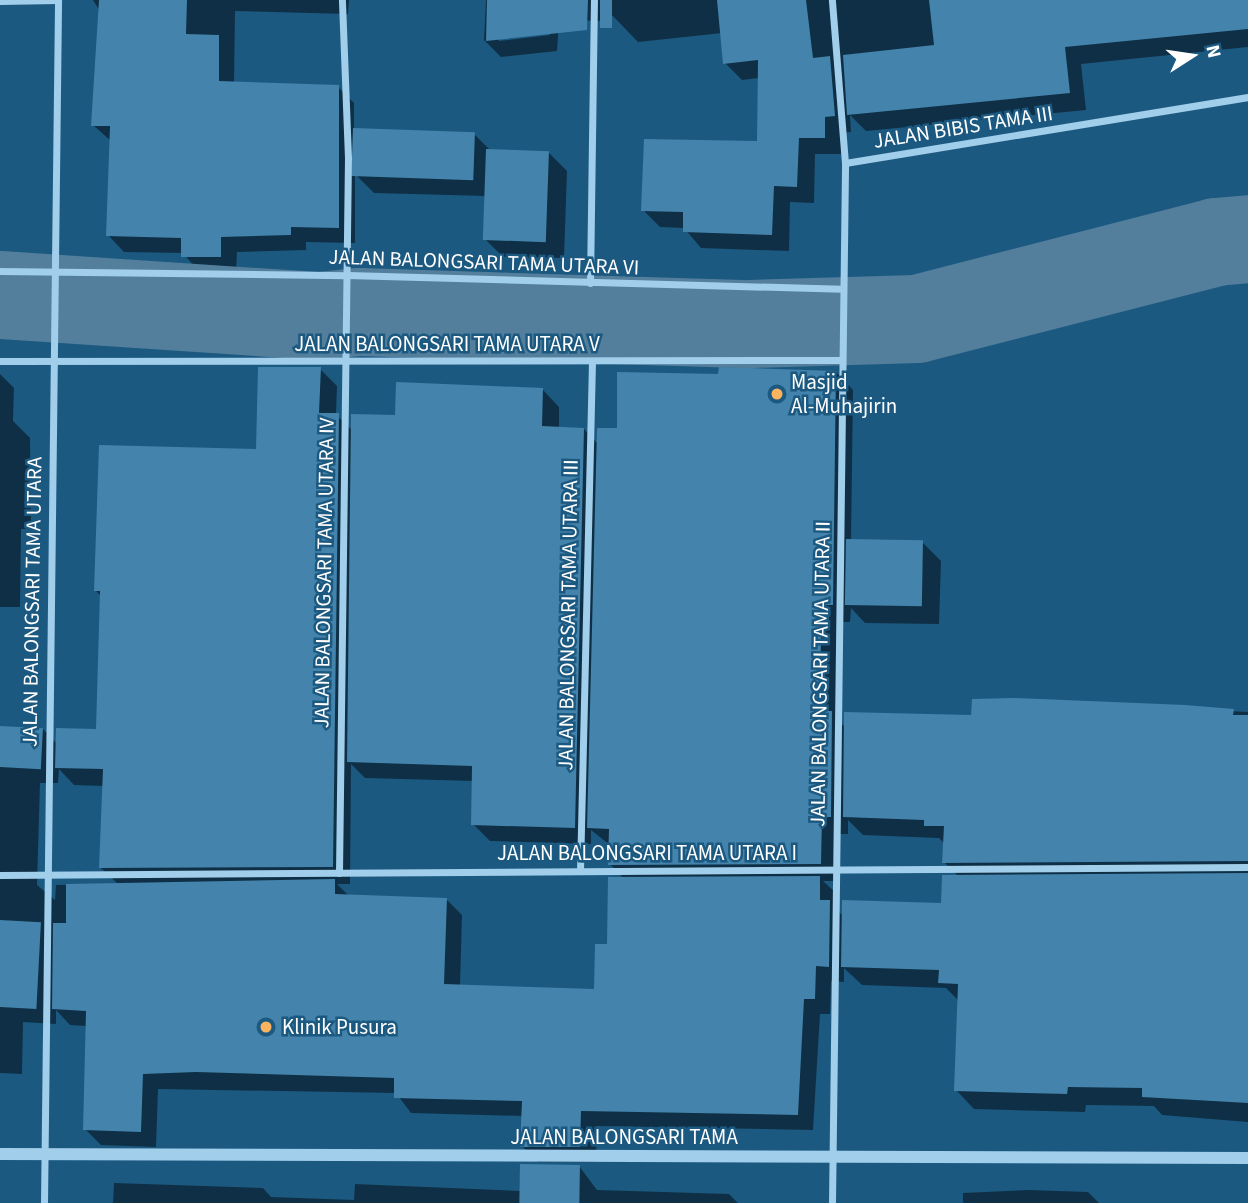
<!DOCTYPE html>
<style>
body{margin:0}
#map{position:relative;width:1248px;height:1203px;overflow:hidden;background:#1c5981;font-family:"Source Sans 3",sans-serif}
div>[style]{position:absolute}
[style*='--x']{left:calc(var(--x)*1px);top:calc(var(--y)*1px);width:calc(var(--w)*1px);rotate:calc(var(--a)*1deg)}
.shadow>*{inset:0;background:#0007}
.river>*{height:88px;margin:-44px;padding:0 44px;transform-origin:44px;border-radius:44px;background:#537f9c}
.building>*{inset:0;background:#4483ab;transform-origin:0 0}
.minor>*{height:7px;margin:-3.5px;padding:0 3.5px;transform-origin:3.5px;border-radius:3.5px;background:#a1ceea}
.tertiary>*{height:12px;margin:-6px;padding:0 6px;transform-origin:6px;border-radius:6px;background:#a1ceea}
.dots>*{width:19px;height:19px;translate:-50% -50%;box-sizing:border-box;border:4px solid #1c5981;border-radius:50%}
span{translate:-50% -50%;white-space:nowrap;text-align:center;line-height:1.15;-webkit-text-stroke:5px #1c5981;paint-order:stroke}
.street-label{font-size:21px;color:#fff}
.poi-label{font-size:21px;color:#fff}
.left{translate:0 -50%;text-align:left}
.north{position:absolute;left:1157px;top:21px;width:70px;height:70px;-webkit-text-stroke:5px #1c5981;paint-order:stroke;rotate:78deg;font-size:19px;font-weight:700;line-height:28px;text-align:center;color:#fff}
.north::after{content:'';display:block;margin:auto;width:24px;height:32px;background:#fff;clip-path:polygon(50% 0,100% 100%,50% 72%,0 100%)}
</style>
<div id="map">
<div class="shadow">
<i style="clip-path:polygon(93px 0,349px 0,348px 14px,235px 11px,234px 84px,338px 87px,354px 103px,354px 130px,474px 134px,491px 151px,549px 153px,567px 171px,564px 258px,503px 257px,485px 239px,486px 196px,374px 193px,355px 174px,355px 243px,306px 242px,306px 250px,237px 252px,236px 273px,199px 272px,183px 253px,124px 252px,108px 235px,111px 141px,93px 125px,101px 13px)"></i>
<i style="clip-path:polygon(evenodd,486px 0,1248px 0,1248px 47px,1081px 64px,1086px 110px,866px 131px,850px 115px,851px 132px,842px 133px,841px 154px,815px 154px,814px 203px,790px 202px,789px 251px,701px 248px,684px 228px,660px 227px,643px 210px,759px 143px,759px 78px,742px 80px,725px 63px,722px 33px,638px 42px,609px 12px,604px 21px,559px 20px,557px 51px,501px 57px,484px 40px,486px 0,549px 32px,550px 35px,499px 41px,499px 37px,549px 32px)"></i>
<i style="clip-path:polygon(evenodd,320px 369px,337px 386px,336px 415px,352px 430px,543px 390px,559px 407px,559px 429px,584px 429px,598px 444px,720px 376px,836px 372px,853px 390px,851px 541px,923px 543px,941px 561px,939px 624px,865px 623px,851px 608px,850px 622px,839px 622px,836px 718px,846px 728px,973px 716px,1013px 700px,1248px 712px,1248px 1122px,1162px 1115px,1154px 1106px,1086px 1105px,1085px 1112px,974px 1109px,956px 1090px,959px 1001px,946px 988px,862px 985px,844px 968px,844px 982px,831px 981px,830px 1014px,820px 1014px,813px 1130px,597px 1126px,596px 1162px,538px 1162px,522px 1146px,523px 1116px,411px 1113px,396px 1093px,158px 1089px,156px 1147px,101px 1145px,85px 1129px,87px 1026px,70px 1025px,56px 1010px,56px 1024px,23px 1022px,22px 1074px,0 1073px,0 728px,43px 729px,57px 744px,98px 731px,101px 596px,95px 590px,258px 450px,320px 369px,351px 764px,365px 778px,474px 781px,473px 824px,490px 841px,591px 844px,591px 830px,610px 845px,610px 864px,624px 879px,596px 990px,460px 986px,462px 915px,446px 899px,350px 897px,337px 884px,350px 884px,351px 764px,320px 369px,59px 769px,74px 785px,104px 786px,101px 868px,118px 884px,56px 885px,55px 900px,37px 885px,40px 783px,58px 783px,59px 769px,320px 369px,848px 820px,863px 835px,939px 838px,945px 844px,944px 862px,959px 877px,943px 905px,843px 916px,835px 908px,836px 893px,823px 881px,838px 881px,839px 834px,848px 834px,848px 820px)"></i>
<i style="clip-path:polygon(0 374px,14px 388px,13px 421px,30px 438px,31px 529px,21px 529px,20px 607px,0 607px)"></i>
<i style="clip-path:polygon(579px 1166px,597px 1190px,729px 1194px,738px 1203px,113px 1203px,114px 1183px,263px 1188px,271px 1197px,354px 1200px,355px 1184px,521px 1191px)"></i>
<i style="clip-path:polygon(1029px 1190px,1088px 1192px,1099px 1203px,963px 1203px,963px 1193px)"></i>
</div>
<div class="river">
<i style="--x:0;--y:295;--w:321;--a:3.8"></i>
<i style="--x:320;--y:316;--w:39;--a:-6"></i>
<i style="--x:359;--y:312;--w:391;--a:1.8"></i>
<i style="--x:750;--y:324;--w:167;--a:-1.7"></i>
<i style="--x:917;--y:319;--w:309;--a:-14.4"></i>
<i style="--x:1216;--y:242;--w:32;--a:-5"></i>
</div>
<div class="building">
<i style="clip-path:polygon(99px 0,187px 0,186px 34px,219px 35px,219px 81px,339px 85px,339px 228px,291px 227px,291px 235px,221px 237px,221px 257px,181px 257px,181px 238px,106px 236px,110px 126px,91px 126px)"></i>
<i style="clip-path:polygon(487px 0,588px 0,587px 30px,486px 41px)"></i>
<i style="left:600px;top:0;width:12px;height:28px"></i>
<i style="clip-path:polygon(717px 0,806px 0,813px 58px,830px 56px,835px 116px,825px 117px,825px 138px,799px 138px,797px 187px,774px 186px,772px 235px,683px 232px,683px 212px,641px 211px,644px 139px,757px 141px,758px 60px,723px 64px)"></i>
<i style="clip-path:polygon(929px 0,1248px 0,1248px 29px,1065px 47px,1070px 93px,847px 115px,843px 55px,934px 45px)"></i>
<i style="left:353px;top:128px;width:122px;height:48px;rotate:2deg"></i>
<i style="left:486px;top:149px;width:63px;height:91px;rotate:2deg"></i>
<i style="clip-path:polygon(258px 367px,321px 367px,319px 413px,339px 413px,333px 867px,99px 868px,103px 769px,55px 768px,56px 728px,96px 729px,100px 591px,94px 591px,99px 445px,256px 449px)"></i>
<i style="clip-path:polygon(719px 367px,836px 371px,833px 605px,822px 605px,819px 711px,832px 711px,831px 817px,822px 817px,821px 864px,608px 865px,609px 829px,587px 828px,597px 428px,617px 428px,617px 372px,718px 374px)"></i>
<i style="clip-path:polygon(396px 382px,543px 388px,542px 426px,584px 428px,575px 828px,471px 825px,472px 766px,347px 762px,351px 414px,395px 415px)"></i>
<i style="left:846px;top:539px;width:77px;height:66px;rotate:1deg"></i>
<i style="clip-path:polygon(1013px 698px,1185px 705px,1234px 709px,1233px 715px,1248px 715px,1248px 861px,942px 863px,944px 826px,924px 826px,924px 820px,843px 817px,844px 712px,971px 715px,972px 699px)"></i>
<i style="left:0;top:726px;width:43px;height:41px;rotate:3deg"></i>
<i style="clip-path:polygon(1248px 873px,1248px 1103px,1142px 1097px,1142px 1088px,1068px 1087px,1067px 1094px,954px 1091px,958px 984px,938px 983px,939px 970px,841px 967px,842px 900px,941px 903px,942px 875px)"></i>
<i style="clip-path:polygon(820px 876px,820px 900px,830px 900px,829px 967px,816px 966px,815px 999px,804px 999px,798px 1115px,581px 1111px,580px 1147px,520px 1147px,522px 1101px,394px 1098px,394px 1078px,196px 1072px,143px 1074px,141px 1132px,83px 1130px,86px 1011px,52px 1009px,53px 923px,66px 923px,66px 884px,335px 879px,335px 894px,447px 898px,444px 984px,594px 989px,595px 944px,607px 944px,608px 877px)"></i>
<i style="left:0;top:920px;width:41px;height:87px;rotate:3deg"></i>
<i style="left:520px;top:1164px;width:60px;height:39px;rotate:1deg"></i>
</div>
<div class="minor">
<i style="--x:0;--y:1;--w:58;--a:-1"></i>
<i style="--x:845;--y:163;--w:408;--a:-9.3"></i>
<i style="--x:0;--y:271;--w:347;--a:0.7"></i>
<i style="--x:347;--y:275;--w:495;--a:1.6"></i>
<i style="--x:590;--y:283;--w:283;--a:-89.2"></i>
<i style="--x:0;--y:361;--w:841;--a:-0.07"></i>
<i style="--x:580;--y:871;--w:510;--a:-88.65"></i>
<i style="--x:339;--y:873;--w:715;--a:-89.28"></i>
<i style="--x:348;--y:158;--w:158;--a:-92.2"></i>
<i style="--x:0;--y:875;--w:1248;--a:-0.37"></i>
<i style="--x:44;--y:1203;--w:1203;--a:-89.33"></i>
<i style="--x:832;--y:1203;--w:1040;--a:-89.28"></i>
<i style="--x:845;--y:163;--w:164;--a:-94.6"></i>
</div>
<div class="tertiary">
<i style="--x:0;--y:1154;--w:1248;--a:0.18"></i>
</div>
<div class="dots">
<i style="left:777px;top:394px;background:#fab35e"></i>
<i style="left:266px;top:1027px;background:#fab35e"></i>
</div>
<div class="street-label">
<span style="left:963px;top:127px;rotate:-9deg">JALAN BIBIS TAMA III</span>
<span style="left:484px;top:262px;rotate:2deg">JALAN BALONGSARI TAMA UTARA VI</span>
<span style="left:447px;top:344px">JALAN BALONGSARI TAMA UTARA V</span>
<span style="left:324px;top:573px;rotate:-89deg">JALAN BALONGSARI TAMA UTARA IV</span>
<span style="left:32px;top:602px;rotate:-89deg">JALAN BALONGSARI TAMA UTARA</span>
<span style="left:568px;top:615px;rotate:-89deg">JALAN BALONGSARI TAMA UTARA III</span>
<span style="left:820px;top:674px;rotate:-89deg">JALAN BALONGSARI TAMA UTARA II</span>
<span style="left:647px;top:853px">JALAN BALONGSARI TAMA UTARA I</span>
<span style="left:624px;top:1137px">JALAN BALONGSARI TAMA</span>
</div>
<div class="poi-label">
<span class="left" style="left:791px;top:394px">Masjid<br>Al-Muhajirin</span>
<span class="left" style="left:282px;top:1027px">Klinik Pusura</span>
</div>
<div class="north">N</div>
</div>
